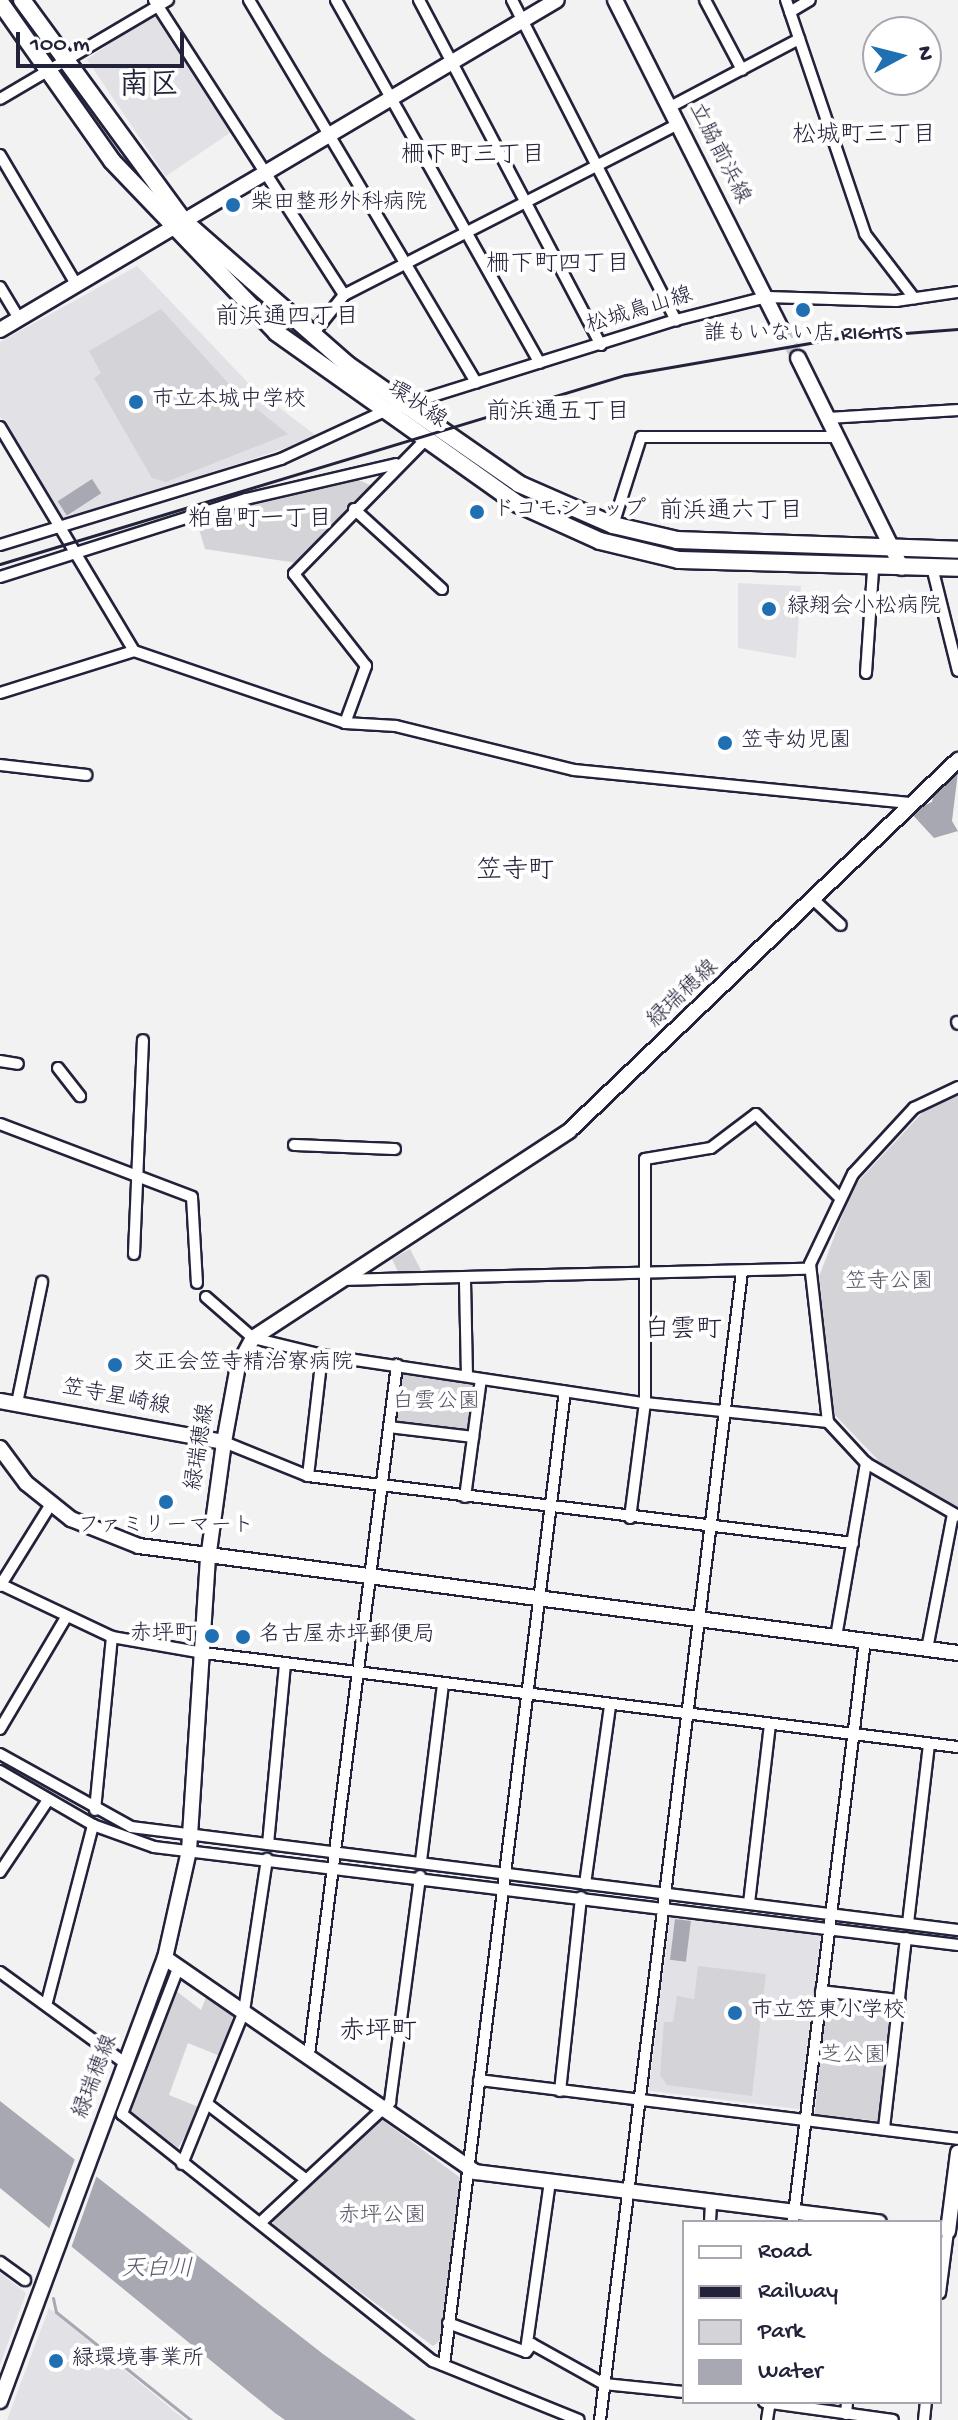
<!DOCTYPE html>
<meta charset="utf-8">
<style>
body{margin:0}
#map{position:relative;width:958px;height:2420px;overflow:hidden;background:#f2f2f3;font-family:"Gochi Hand","Klee One",sans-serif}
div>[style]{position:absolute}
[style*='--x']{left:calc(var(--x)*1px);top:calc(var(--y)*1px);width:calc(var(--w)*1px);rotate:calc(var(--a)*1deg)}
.built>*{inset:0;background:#e2e2e6;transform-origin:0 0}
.green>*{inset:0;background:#d3d3d8;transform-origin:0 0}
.water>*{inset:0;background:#a8a8b2;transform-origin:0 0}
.pier>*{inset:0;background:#f2f2f3}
.stream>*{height:3px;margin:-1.5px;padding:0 1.5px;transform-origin:1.5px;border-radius:1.5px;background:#a8a8b2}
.secondary-tunnel>*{height:14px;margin-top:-7px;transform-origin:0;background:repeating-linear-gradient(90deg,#c8c8ce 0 14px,transparent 0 21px)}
.roads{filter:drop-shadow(2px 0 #22223b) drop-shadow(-2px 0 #22223b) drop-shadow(0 2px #22223b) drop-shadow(0 -2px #22223b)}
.street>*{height:10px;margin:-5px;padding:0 5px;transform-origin:5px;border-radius:5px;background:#fff}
.secondary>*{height:14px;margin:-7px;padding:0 7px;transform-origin:7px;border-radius:7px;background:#fff}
.primary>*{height:16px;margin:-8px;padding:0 8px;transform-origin:8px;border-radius:8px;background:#fff}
.rail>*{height:3px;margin:-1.5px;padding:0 1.5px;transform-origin:1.5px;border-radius:1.5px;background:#22223b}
.dots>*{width:22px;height:22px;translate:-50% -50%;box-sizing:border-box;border:4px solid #fff;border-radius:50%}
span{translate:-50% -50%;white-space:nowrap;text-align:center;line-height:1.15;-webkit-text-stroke:8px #fff;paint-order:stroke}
.street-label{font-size:22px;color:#22223b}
.poi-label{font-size:22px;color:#22223b}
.left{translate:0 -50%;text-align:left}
.right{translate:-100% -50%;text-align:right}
.park-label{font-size:22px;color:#57576a}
.neighbourhood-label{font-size:24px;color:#22223b}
.water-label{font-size:24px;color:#58586b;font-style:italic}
.quarter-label{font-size:26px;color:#22223b}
.district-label{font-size:30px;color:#22223b;font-weight:700}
.legend{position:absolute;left:682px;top:2220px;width:260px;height:184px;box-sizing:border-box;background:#fff;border:2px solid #a7a7b1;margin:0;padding:10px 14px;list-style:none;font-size:24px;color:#22223b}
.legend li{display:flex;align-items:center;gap:16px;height:40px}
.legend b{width:40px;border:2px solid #a7a7b1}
.north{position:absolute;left:862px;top:16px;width:80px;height:80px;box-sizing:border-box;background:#fff;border:2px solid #a7a7b1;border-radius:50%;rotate:83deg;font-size:22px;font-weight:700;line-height:32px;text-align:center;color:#22223b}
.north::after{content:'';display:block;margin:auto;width:28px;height:36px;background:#1f6fb2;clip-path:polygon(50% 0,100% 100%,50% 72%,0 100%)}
.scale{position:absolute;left:16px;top:32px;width:168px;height:36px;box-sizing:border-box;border:4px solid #22223b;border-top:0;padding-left:10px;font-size:24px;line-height:28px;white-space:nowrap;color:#22223b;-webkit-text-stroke:6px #fff;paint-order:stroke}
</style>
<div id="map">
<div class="built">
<i style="left:154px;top:14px;width:141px;height:81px;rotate:56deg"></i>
<i style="clip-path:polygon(137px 266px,252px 387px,318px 437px,66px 521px,0 416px,0 342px)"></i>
<i style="clip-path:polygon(738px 583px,801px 586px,796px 658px,738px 648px)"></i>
<i style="left:670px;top:1916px;width:152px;height:176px;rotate:7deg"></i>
<i style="clip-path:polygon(0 2273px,26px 2293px,0 2365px)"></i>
<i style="clip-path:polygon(49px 2308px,185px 2420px,7px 2420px)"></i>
</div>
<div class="green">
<i style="clip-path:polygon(161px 309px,238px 394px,288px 434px,166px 482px,152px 478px,94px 378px,101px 373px,89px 351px)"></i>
<i style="clip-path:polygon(352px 477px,372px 486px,297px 563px,205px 549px,196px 519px)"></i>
<i style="clip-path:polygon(958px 1095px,958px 1507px,880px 1462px,834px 1414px,819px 1277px,853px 1187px,923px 1112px)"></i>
<i style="clip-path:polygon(410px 1249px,424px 1276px,400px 1276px,392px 1259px)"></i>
<i style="left:401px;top:1373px;width:78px;height:51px;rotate:8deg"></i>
<i style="clip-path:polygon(698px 1966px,766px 1974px,752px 2096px,667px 2085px,660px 2075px,664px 2022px,673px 2022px,677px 1996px,694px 1999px)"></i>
<i style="clip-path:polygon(175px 1990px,201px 2010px,207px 1995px,233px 2016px,220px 2056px,188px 2043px,169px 2095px,201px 2108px,178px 2148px,130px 2111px)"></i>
<i style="left:827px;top:1996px;width:64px;height:119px;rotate:6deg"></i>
<i style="clip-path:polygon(381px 2119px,462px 2179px,441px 2340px,433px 2346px,274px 2228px,273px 2220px)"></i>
</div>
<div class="water">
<i style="left:92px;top:479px;width:17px;height:41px;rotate:57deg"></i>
<i style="clip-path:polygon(958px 772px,952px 821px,958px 831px,934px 838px,910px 812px,932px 802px,934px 792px)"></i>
<i style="left:675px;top:1919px;width:16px;height:41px;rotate:7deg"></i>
<i style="clip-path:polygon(0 2101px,323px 2354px,416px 2420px,285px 2420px,275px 2413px,0 2188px)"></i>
</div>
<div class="pier">
<i style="clip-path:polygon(76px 2156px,98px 2172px,70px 2251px,48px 2232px)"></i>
</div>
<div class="stream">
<i style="--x:53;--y:2298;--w:14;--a:78"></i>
<i style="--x:56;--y:2312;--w:173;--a:38.7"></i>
</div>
<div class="secondary-tunnel">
<i style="--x:781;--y:328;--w:34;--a:60"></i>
</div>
<div class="roads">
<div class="street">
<i style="--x:154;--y:0;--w:351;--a:57.2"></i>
<i style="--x:249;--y:0;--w:445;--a:59.3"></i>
<i style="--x:336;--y:0;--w:416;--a:60.7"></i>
<i style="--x:419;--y:0;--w:390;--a:62.2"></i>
<i style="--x:512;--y:0;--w:360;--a:62.9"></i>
<i style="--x:705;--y:0;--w:79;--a:62.1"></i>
<i style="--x:786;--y:0;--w:247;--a:71.3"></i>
<i style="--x:865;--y:234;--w:81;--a:52.6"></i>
<i style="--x:790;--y:12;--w:23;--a:-31"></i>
<i style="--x:0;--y:99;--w:195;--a:-30.5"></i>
<i style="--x:670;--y:107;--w:146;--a:-27.8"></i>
<i style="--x:0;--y:155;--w:150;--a:59.5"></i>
<i style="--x:0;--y:287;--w:37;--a:59"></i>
<i style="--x:312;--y:335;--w:51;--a:-51.3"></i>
<i style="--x:344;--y:295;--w:375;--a:-27.1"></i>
<i style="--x:829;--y:418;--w:129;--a:-3.5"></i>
<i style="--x:0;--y:427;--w:261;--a:59.1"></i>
<i style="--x:134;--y:651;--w:223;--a:18.8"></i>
<i style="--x:345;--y:723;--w:51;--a:3.4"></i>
<i style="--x:396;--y:726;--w:183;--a:13.9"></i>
<i style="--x:574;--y:770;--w:340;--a:5.6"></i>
<i style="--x:354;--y:509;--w:119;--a:42.3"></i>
<i style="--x:613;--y:525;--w:92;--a:-72.3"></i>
<i style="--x:641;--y:437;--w:197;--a:0"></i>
<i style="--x:0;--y:545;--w:294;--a:-17"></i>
<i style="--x:281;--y:459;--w:115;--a:-24.8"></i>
<i style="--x:385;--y:411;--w:305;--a:-17.4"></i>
<i style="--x:676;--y:320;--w:94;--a:-14.2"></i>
<i style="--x:767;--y:297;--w:129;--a:1.8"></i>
<i style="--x:896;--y:301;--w:63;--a:-8.3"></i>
<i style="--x:932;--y:567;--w:107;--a:76"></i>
<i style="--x:0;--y:577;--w:258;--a:-17.6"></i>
<i style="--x:246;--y:499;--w:154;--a:-13.1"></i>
<i style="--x:866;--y:673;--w:104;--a:-86.1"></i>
<i style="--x:0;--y:693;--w:140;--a:-17.4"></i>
<i style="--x:345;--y:723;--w:61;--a:-69.8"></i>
<i style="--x:366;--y:666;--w:117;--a:-128"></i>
<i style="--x:294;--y:574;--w:189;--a:-45.6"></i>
<i style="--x:0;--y:765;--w:87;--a:6.6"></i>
<i style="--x:815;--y:901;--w:35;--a:43"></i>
<i style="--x:957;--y:1022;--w:2;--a:63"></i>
<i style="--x:0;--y:1061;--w:18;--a:9"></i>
<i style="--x:58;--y:1068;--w:36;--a:52"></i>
<i style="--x:0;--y:1124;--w:205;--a:20.8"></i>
<i style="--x:192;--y:1197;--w:86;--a:86.7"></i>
<i style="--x:294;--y:1145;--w:101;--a:2.3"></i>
<i style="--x:134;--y:1254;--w:214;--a:-87.6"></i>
<i style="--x:344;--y:1280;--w:466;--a:-1.4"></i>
<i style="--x:465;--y:1281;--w:95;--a:88.8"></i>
<i style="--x:206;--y:1297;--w:62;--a:41.1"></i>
<i style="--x:253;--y:1338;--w:71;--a:13.8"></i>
<i style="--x:322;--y:1355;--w:327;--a:8.5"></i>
<i style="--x:645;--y:1403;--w:184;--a:5.9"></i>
<i style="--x:828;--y:1422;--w:56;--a:47.2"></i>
<i style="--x:866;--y:1463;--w:106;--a:29.9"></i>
<i style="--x:17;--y:1403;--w:124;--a:-78.3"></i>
<i style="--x:828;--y:1422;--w:159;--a:-96.5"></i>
<i style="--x:810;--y:1264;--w:100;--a:-64.5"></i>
<i style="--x:853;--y:1174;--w:90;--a:-47.3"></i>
<i style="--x:914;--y:1108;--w:49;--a:-25.5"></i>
<i style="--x:389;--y:1427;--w:85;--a:6.8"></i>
<i style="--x:224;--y:1442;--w:91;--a:22"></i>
<i style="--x:308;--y:1476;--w:549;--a:7.01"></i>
<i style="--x:308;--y:1476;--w:122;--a:-83.4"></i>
<i style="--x:465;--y:1497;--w:119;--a:-82.3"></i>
<i style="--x:630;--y:1518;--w:116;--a:-82.6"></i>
<i style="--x:645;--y:1403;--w:244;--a:-90"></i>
<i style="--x:645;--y:1159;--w:67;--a:-9.5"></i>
<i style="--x:711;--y:1148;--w:56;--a:-37.1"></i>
<i style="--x:756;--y:1114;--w:116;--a:45"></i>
<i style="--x:0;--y:1584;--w:124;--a:25.3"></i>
<i style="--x:112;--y:1637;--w:93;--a:9.9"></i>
<i style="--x:204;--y:1653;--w:760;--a:7.11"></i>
<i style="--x:0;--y:1586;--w:97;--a:-58.1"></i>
<i style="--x:836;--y:1637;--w:177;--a:-80.2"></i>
<i style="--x:927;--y:1649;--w:137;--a:-79.1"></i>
<i style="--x:0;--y:1729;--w:128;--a:-59.4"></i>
<i style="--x:0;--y:1754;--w:150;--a:29.1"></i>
<i style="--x:131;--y:1827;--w:833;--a:7.1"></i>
<i style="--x:0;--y:1771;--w:108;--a:30.1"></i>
<i style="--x:93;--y:1825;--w:65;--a:19.8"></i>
<i style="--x:154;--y:1847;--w:810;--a:6.95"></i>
<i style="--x:95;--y:1810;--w:174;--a:-84.4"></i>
<i style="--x:268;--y:1844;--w:181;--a:-84.6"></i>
<i style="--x:421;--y:1861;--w:178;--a:-82.9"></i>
<i style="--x:0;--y:1872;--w:87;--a:-56.3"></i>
<i style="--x:585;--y:1884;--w:181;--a:-82"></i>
<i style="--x:749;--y:1903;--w:180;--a:-83.3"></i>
<i style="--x:908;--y:1923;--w:180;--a:-83.3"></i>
<i style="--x:179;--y:1966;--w:159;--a:111.1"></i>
<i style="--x:122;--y:2114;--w:397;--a:38.5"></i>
<i style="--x:433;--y:2361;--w:157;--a:22"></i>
<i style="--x:0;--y:1972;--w:156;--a:36.1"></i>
<i style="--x:821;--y:1991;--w:79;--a:6.6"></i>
<i style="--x:47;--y:2002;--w:183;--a:-75.4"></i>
<i style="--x:309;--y:2055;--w:696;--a:-82.73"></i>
<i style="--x:479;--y:2080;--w:483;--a:7"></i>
<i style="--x:560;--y:2091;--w:195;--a:-83.8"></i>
<i style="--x:210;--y:2106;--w:120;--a:37.5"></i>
<i style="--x:884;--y:2128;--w:191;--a:-83.4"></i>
<i style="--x:182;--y:2164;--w:165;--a:-67.9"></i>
<i style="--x:244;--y:2011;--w:154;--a:-81.4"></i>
<i style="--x:710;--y:2222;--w:22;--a:-87"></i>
<i style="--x:793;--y:2222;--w:585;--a:-82.94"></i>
<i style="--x:260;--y:2223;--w:178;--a:-42.9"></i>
<i style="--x:390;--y:2102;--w:228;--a:-82.4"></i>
<i style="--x:0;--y:2262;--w:31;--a:36"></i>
<i style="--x:940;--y:2293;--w:63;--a:-82.6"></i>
<i style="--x:448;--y:2323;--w:83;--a:20.4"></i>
<i style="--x:526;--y:2350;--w:170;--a:-81.9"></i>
<i style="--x:526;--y:2352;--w:10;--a:-53"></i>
<i style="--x:532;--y:2344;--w:82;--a:29.1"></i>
<i style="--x:604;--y:2384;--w:80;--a:5.7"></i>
<i style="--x:444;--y:2365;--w:981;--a:-82.92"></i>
<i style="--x:764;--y:2402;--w:130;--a:7.9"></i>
<i style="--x:846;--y:2414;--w:12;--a:-85"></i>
<i style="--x:600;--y:2420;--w:1158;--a:-82.95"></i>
<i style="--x:767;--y:2420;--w:18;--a:-81"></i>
<i style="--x:924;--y:2420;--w:18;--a:-84"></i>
</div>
<div class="secondary">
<i style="--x:615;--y:0;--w:368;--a:63.2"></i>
<i style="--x:0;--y:330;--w:647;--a:-30.65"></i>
<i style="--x:798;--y:358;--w:234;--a:63.7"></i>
<i style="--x:0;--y:1401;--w:228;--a:10.4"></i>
<i style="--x:0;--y:1448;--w:44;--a:53.4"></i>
<i style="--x:26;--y:1483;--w:58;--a:38.7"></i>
<i style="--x:71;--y:1519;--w:73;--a:21.7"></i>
<i style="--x:139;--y:1546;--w:826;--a:7.44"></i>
<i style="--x:165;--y:1958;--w:377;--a:34.6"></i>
<i style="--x:475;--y:2172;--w:407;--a:7.1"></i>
<i style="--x:948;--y:2231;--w:79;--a:-82.7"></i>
<i style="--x:0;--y:2401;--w:473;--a:-69.6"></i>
<i style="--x:165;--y:1958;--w:110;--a:-77.4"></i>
<i style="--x:189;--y:1851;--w:293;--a:-86.3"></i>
<i style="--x:208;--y:1559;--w:118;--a:-82.2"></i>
<i style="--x:224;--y:1442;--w:77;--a:-79.6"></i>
<i style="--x:238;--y:1366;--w:32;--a:-62"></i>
<i style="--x:253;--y:1338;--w:378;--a:-33.2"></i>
<i style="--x:569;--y:1131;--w:538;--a:-43.64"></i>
</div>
<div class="primary">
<i style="--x:22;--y:0;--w:274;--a:53.8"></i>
<i style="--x:184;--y:221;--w:218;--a:41.3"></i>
<i style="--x:348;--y:365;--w:208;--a:34.8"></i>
<i style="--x:519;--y:484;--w:103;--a:23.6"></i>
<i style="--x:613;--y:525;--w:66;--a:13.2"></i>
<i style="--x:677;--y:540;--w:281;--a:2"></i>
<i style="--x:0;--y:2;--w:194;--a:54.8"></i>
<i style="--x:112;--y:161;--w:238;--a:46.2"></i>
<i style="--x:277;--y:333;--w:296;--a:35.4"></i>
<i style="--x:518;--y:504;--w:90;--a:24.3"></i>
<i style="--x:600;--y:541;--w:81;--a:13.5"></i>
<i style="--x:679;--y:560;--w:279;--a:1.6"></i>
</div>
</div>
<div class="rail">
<i style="--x:0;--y:564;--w:653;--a:-16.83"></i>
<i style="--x:625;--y:375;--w:217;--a:-9.8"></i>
<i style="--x:839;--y:338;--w:119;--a:-4.3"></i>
</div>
<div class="dots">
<i style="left:233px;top:205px;background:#1f6fb2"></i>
<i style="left:803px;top:310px;background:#1f6fb2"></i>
<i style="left:136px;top:402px;background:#1f6fb2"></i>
<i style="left:477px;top:512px;background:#1f6fb2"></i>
<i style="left:769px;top:609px;background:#1f6fb2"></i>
<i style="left:725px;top:743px;background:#1f6fb2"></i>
<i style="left:115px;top:1365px;background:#1f6fb2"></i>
<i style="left:166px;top:1502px;background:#1f6fb2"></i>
<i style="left:212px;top:1636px;background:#1f6fb2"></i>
<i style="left:243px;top:1637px;background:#1f6fb2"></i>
<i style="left:735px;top:2013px;background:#1f6fb2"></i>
<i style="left:56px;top:2361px;background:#1f6fb2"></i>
</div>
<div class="street-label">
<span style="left:718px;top:154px;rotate:63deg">立脇前浜線</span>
<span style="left:640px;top:312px;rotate:-17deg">松城鳥山線</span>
<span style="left:416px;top:406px;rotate:34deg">環状線</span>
<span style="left:684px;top:995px;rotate:-43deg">緑瑞穂線</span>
<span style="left:116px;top:1399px;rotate:11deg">笠寺星崎線</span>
<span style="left:202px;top:1447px;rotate:-81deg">緑瑞穂線</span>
<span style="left:97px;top:2077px;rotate:-69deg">緑瑞穂線</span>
</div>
<div class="poi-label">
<span class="left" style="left:251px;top:205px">柴田整形外科病院</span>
<span style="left:803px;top:336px">誰もいない店 RIGHTS</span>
<span class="left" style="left:152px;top:402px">市立本城中学校</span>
<span class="left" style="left:493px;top:512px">ドコモショップ</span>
<span class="left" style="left:787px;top:609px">緑翔会小松病院</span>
<span class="left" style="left:741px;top:743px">笠寺幼児園</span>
<span class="left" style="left:133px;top:1365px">交正会笠寺精治寮病院</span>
<span style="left:166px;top:1528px">ファミリーマート</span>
<span class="right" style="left:196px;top:1636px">赤坪町</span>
<span class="left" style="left:259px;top:1637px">名古屋赤坪郵便局</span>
<span class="left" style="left:751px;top:2013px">市立笠東小学校</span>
<span class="left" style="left:72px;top:2361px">緑環境事業所</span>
</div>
<div class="park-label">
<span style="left:889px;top:1284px">笠寺公園</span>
<span style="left:436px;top:1404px">白雲公園</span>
<span style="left:853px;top:2058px">芝公園</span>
<span style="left:382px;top:2218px">赤坪公園</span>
</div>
<div class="neighbourhood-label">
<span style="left:864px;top:137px">松城町三丁目</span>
<span style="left:473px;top:157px">柵下町三丁目</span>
<span style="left:558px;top:266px">柵下町四丁目</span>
<span style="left:287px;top:319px">前浜通四丁目</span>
<span style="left:558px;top:414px">前浜通五丁目</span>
<span style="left:731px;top:513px">前浜通六丁目</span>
<span style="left:260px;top:521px">粕畠町一丁目</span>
</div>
<div class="water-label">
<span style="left:157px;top:2271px">天白川</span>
</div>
<div class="quarter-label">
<span style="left:515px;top:873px">笠寺町</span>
<span style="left:683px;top:1332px">白雲町</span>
<span style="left:378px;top:2034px">赤坪町</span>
</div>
<div class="district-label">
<span style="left:149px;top:88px">南区</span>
</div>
<ul class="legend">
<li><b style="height:10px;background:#fff"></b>Road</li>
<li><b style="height:10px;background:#22223b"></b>Railway</li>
<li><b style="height:22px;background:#d3d3d8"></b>Park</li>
<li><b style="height:22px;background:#a8a8b2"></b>Water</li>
</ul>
<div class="north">N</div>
<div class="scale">100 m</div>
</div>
